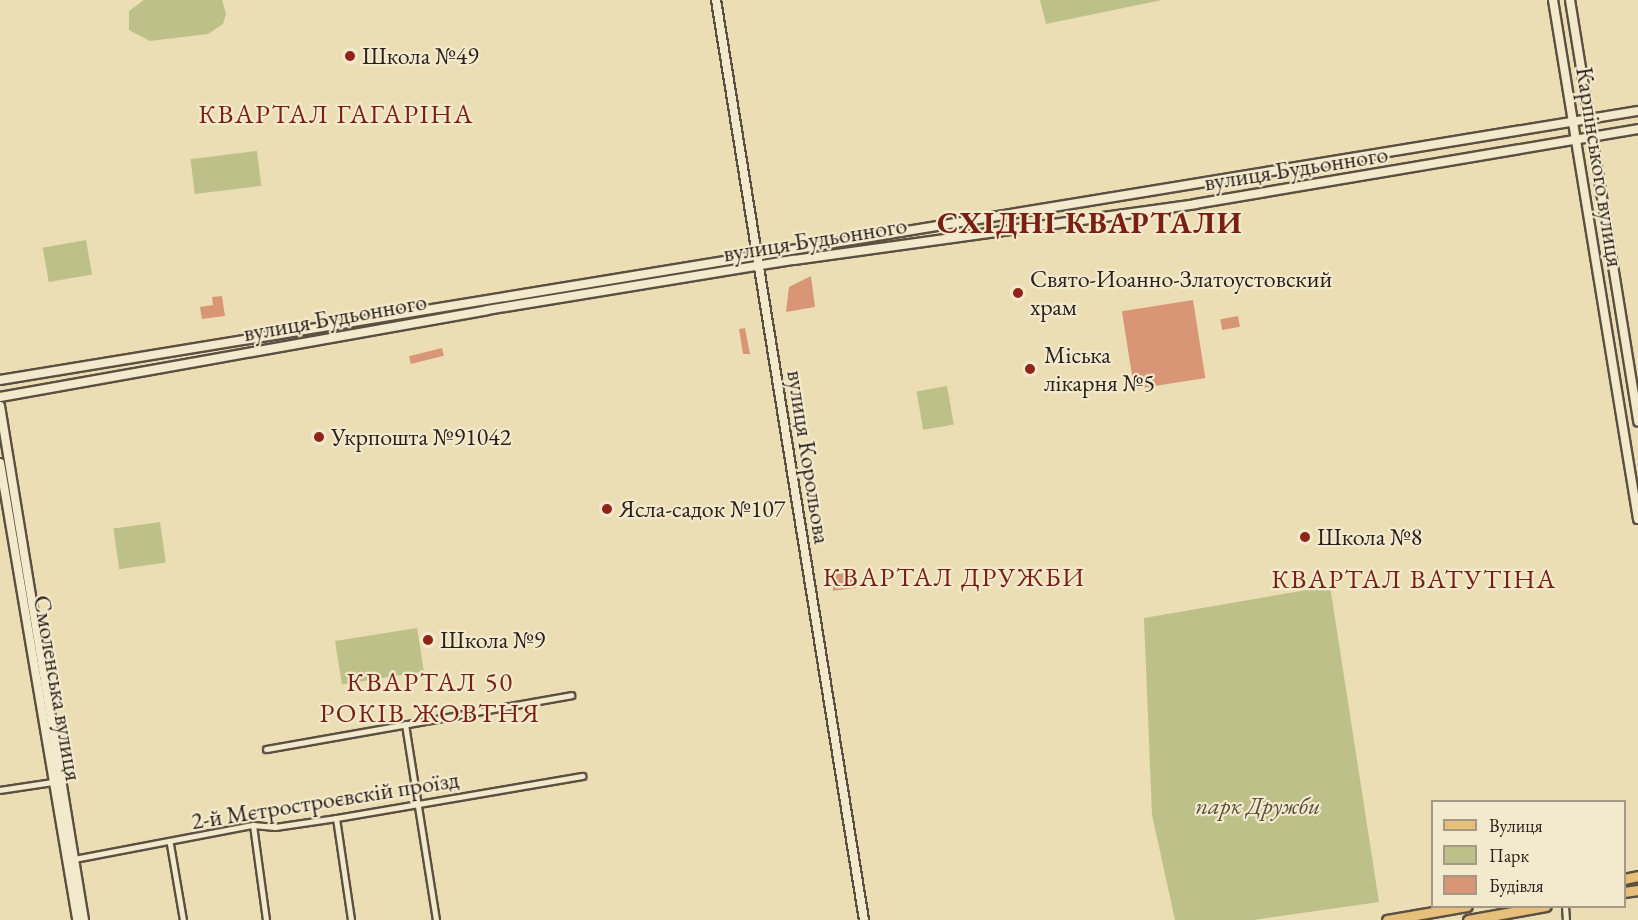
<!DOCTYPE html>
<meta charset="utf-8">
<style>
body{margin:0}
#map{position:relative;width:1638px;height:920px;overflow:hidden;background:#ecdeb4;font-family:"EB Garamond",serif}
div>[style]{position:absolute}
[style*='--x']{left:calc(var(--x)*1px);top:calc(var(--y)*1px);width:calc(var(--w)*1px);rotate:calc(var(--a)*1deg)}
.green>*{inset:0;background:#bec089;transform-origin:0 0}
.building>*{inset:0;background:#d99677;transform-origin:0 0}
.roads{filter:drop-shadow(2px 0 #5b5041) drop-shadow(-2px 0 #5b5041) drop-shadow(0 2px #5b5041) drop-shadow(0 -2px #5b5041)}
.street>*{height:5px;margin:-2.5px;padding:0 2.5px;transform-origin:2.5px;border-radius:2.5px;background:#f3eace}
.secondary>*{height:8px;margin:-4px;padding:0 4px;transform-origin:4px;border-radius:4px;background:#f3eace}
.primary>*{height:9px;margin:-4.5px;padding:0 4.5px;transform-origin:4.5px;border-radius:4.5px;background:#e6bf7a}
.dots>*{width:16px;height:16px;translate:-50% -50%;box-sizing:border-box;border:3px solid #f3eace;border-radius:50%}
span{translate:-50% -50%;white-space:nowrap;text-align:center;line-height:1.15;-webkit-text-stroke:4.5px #f3eace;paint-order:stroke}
.poi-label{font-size:24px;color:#2b201b}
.left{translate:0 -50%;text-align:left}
.street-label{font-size:24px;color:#2b201b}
.park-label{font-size:24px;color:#57503c;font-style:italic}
.quarter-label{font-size:27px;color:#7a1f14;letter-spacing:1.5px}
.district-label{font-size:30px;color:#7a1f14;font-weight:700;letter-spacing:1.5px}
.legend{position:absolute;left:1431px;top:800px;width:195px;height:108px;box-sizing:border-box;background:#f3eace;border:2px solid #a39986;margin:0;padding:8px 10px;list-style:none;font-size:18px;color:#2b201b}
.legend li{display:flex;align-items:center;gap:12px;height:30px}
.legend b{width:30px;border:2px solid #a39986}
</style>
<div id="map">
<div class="green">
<i style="clip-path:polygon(144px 0,222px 0,226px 14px,223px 24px,208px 34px,150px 41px,129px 30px,129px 11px)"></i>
<i style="clip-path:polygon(1040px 0,1162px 0,1046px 24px)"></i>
<i style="left:257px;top:151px;width:35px;height:67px;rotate:83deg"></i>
<i style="left:86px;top:240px;width:35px;height:44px;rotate:80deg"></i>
<i style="left:947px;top:386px;width:39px;height:31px;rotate:80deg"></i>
<i style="left:160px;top:522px;width:41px;height:47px;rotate:82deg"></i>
<i style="clip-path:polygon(1330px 586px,1379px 902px,1253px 920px,1175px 920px,1152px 815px,1144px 618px)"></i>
<i style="left:417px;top:628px;width:44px;height:83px;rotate:81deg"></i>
</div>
<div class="building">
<i style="clip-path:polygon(811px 276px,815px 307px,786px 312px,789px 287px)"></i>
<i style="clip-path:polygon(222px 296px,225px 316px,202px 319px,200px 307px,213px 305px,212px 297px)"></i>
<i style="left:1193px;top:300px;width:79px;height:72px;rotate:81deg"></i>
<i style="left:1238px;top:316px;width:11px;height:18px;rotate:80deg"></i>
<i style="clip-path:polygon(745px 328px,750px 354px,743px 354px,739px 329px)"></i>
<i style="left:442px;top:348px;width:8px;height:34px;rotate:76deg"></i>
<i style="left:854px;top:572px;width:16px;height:23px;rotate:83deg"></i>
</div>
<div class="roads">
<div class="street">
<i style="--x:405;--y:724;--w:198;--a:81"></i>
<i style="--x:266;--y:749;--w:310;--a:-10"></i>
<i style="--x:0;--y:790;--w:54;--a:-8.6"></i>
<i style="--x:336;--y:818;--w:103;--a:81.6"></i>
<i style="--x:253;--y:825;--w:96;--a:82.2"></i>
<i style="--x:170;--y:844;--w:77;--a:80.3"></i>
<i style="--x:74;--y:859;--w:182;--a:-10.8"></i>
<i style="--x:253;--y:825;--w:22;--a:5"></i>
<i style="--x:275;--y:827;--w:62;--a:-8.4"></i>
<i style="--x:336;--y:818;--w:250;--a:-9.7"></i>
<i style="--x:1565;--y:906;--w:14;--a:86"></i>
</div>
<div class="secondary">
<i style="--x:716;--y:0;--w:932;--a:80.86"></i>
<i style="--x:1553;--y:0;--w:526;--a:80.7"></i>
<i style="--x:1570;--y:0;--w:427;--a:80.8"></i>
<i style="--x:0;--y:380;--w:1660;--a:-9.33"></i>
<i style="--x:0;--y:397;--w:495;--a:-10.1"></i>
<i style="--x:487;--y:310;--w:311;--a:-9.3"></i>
<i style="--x:794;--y:260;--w:405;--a:-7.9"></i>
<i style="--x:1195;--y:204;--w:449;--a:-9.6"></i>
<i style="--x:0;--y:406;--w:521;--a:80.72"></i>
<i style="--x:0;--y:463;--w:463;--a:80.4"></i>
</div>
<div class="primary">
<i style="--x:1624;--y:879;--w:14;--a:-12"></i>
<i style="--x:1624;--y:892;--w:14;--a:-8"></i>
<i style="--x:1387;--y:920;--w:81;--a:-9.9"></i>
<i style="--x:1468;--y:920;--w:79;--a:-10.2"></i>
</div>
</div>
<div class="dots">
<i style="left:350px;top:56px;background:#8f2418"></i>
<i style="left:1018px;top:293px;background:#8f2418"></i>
<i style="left:1030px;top:369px;background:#8f2418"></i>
<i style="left:319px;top:437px;background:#8f2418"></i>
<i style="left:607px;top:509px;background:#8f2418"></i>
<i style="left:1305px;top:537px;background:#8f2418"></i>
<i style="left:428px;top:640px;background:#8f2418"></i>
</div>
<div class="poi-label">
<span class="left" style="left:362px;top:56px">Школа №49</span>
<span class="left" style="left:1030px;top:293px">Свято-Иоанно-Златоустовский<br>храм</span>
<span class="left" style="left:1044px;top:369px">Міська<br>лікарня №5</span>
<span class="left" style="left:331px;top:437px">Укрпошта №91042</span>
<span class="left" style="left:619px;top:509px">Ясла-садок №107</span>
<span class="left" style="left:1317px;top:537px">Школа №8</span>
<span class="left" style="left:440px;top:640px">Школа №9</span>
</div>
<div class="street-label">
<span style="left:1600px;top:167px;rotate:81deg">Карпінського вулиця</span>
<span style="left:1296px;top:168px;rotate:-9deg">вулиця Будьонного</span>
<span style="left:815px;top:239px;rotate:-9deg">вулиця Будьонного</span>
<span style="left:335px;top:317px;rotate:-10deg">вулиця Будьонного</span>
<span style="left:809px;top:457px;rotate:81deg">вулиця Корольова</span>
<span style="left:58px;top:688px;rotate:80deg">Смоленська вулиця</span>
<span style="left:325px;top:800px;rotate:-9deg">2-й Мєтростроєвскій проїзд</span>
</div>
<div class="park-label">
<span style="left:1258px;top:806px">парк Дружби</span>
</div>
<div class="quarter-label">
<span style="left:336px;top:114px">КВАРТАЛ ГАГАРІНА</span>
<span style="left:954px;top:577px">КВАРТАЛ ДРУЖБИ</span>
<span style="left:1414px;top:579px">КВАРТАЛ ВАТУТІНА</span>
<span style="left:430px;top:697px">КВАРТАЛ 50<br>РОКІВ ЖОВТНЯ</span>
</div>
<div class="district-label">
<span style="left:1090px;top:223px">СХІДНІ КВАРТАЛИ</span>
</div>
<ul class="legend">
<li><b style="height:8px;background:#e6bf7a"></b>Вулиця</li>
<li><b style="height:16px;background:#bec089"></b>Парк</li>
<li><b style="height:16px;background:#d99677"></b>Будівля</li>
</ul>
</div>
